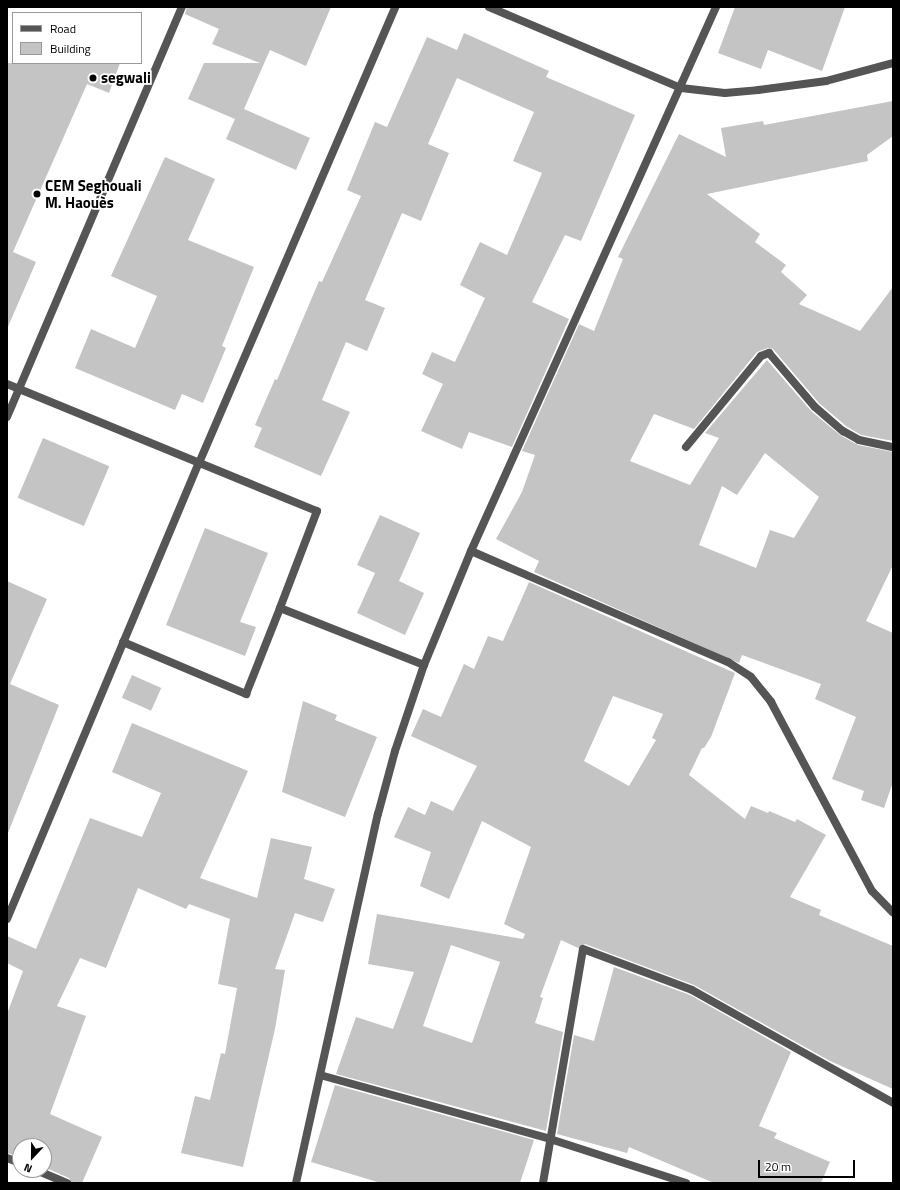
<!DOCTYPE html>
<meta charset="utf-8">
<style>
body{margin:0}
#map{position:relative;width:900px;height:1190px;overflow:hidden;background:#fff;font-family:"Titillium Web",sans-serif}
div>[style]{position:absolute}
[style*='--x']{left:calc(var(--x)*1px);top:calc(var(--y)*1px);width:calc(var(--w)*1px);rotate:calc(var(--a)*1deg)}
.building>*{inset:0;background:#c4c4c4;transform-origin:0 0}
.minor>*{height:8px;margin:-4px;padding:0 4px;transform-origin:4px;border-radius:4px;background:#555}
.dots>*{width:11px;height:11px;translate:-50% -50%;box-sizing:border-box;border:2px solid #fff;border-radius:50%}
span{translate:-50% -50%;white-space:nowrap;text-align:center;line-height:1.15;-webkit-text-stroke:3.5px #fff;paint-order:stroke}
.poi-label{font-size:15px;color:#000;font-weight:700}
.left{translate:0 -50%;text-align:left}
.frame{position:absolute;inset:0;border:8px solid #000;pointer-events:none}
.legend{position:absolute;left:12px;top:12px;width:130px;height:52px;box-sizing:border-box;background:#fff;border:1px solid #999;margin:0;padding:5px 7px;list-style:none;font-size:12px;color:#000}
.legend li{display:flex;align-items:center;gap:8px;height:20px}
.legend b{width:20px;border:1px solid #999}
.north{position:absolute;left:12px;top:1138px;width:40px;height:40px;box-sizing:border-box;background:#fff;border:1px solid #999;border-radius:50%;rotate:202deg;font-size:11px;font-weight:700;line-height:16px;text-align:center;color:#000}
.north::after{content:'';display:block;margin:auto;width:14px;height:18px;background:#000;clip-path:polygon(50% 0,100% 100%,50% 72%,0 100%)}
.scale{position:absolute;left:758px;top:1160px;width:97px;height:18px;box-sizing:border-box;border:2px solid #000;border-top:0;padding-left:5px;font-size:12px;line-height:14px;white-space:nowrap;color:#000;-webkit-text-stroke:3px #fff;paint-order:stroke}
</style>
<div id="map">
<div class="building">
<i style="clip-path:polygon(187px 7px,331px 7px,306px 66px,270px 50px,244px 109px,310px 138px,296px 170px,226px 139px,235px 119px,188px 99px,204px 63px,260px 63px,212px 44px,219px 29px,185px 14px)"></i>
<i style="clip-path:polygon(735px 7px,845px 7px,822px 71px,768px 50px,761px 69px,718px 53px)"></i>
<i style="clip-path:polygon(464px 33px,549px 71px,546px 77px,635px 115px,581px 241px,565px 235px,532px 302px,569px 319px,512px 447px,469px 432px,462px 449px,421px 431px,443px 384px,422px 374px,432px 352px,455px 362px,485px 298px,460px 285px,480px 242px,507px 255px,542px 173px,513px 161px,534px 112px,457px 78px,428px 144px,449px 153px,421px 221px,402px 213px,365px 300px,385px 308px,367px 351px,346px 342px,322px 400px,350px 412px,321px 476px,254px 447px,262px 428px,255px 425px,275px 379px,277px 380px,319px 281px,322px 282px,361px 196px,347px 190px,375px 122px,387px 127px,427px 37px,457px 50px)"></i>
<i style="clip-path:polygon(7px 63px,120px 63px,109px 93px,87px 84px,13px 252px,36px 262px,7px 329px)"></i>
<i style="clip-path:polygon(evenodd,893px 101px,893px 136px,867px 155px,868px 161px,707px 194px,760px 234px,755px 242px,786px 265px,781px 272px,807px 295px,799px 304px,860px 331px,893px 287px,893px 441px,861px 435px,846px 426px,819px 403px,773px 349px,768px 348px,757px 352px,694px 429px,654px 414px,630px 461px,690px 485px,719px 438px,705px 433px,767px 360px,811px 411px,840px 435px,858px 445px,893px 452px,893px 565px,866px 621px,893px 633px,893px 782px,884px 808px,861px 800px,864px 791px,832px 779px,856px 717px,815px 699px,821px 684px,742px 655px,739px 663px,534px 572px,539px 561px,496px 539px,522px 492px,535px 455px,522px 451px,579px 324px,594px 331px,623px 259px,618px 257px,679px 134px,726px 157px,721px 128px,763px 121px,764px 125px,893px 101px,765px 453px,819px 497px,794px 538px,770px 530px,756px 568px,699px 545px,722px 486px,737px 495px,765px 453px)"></i>
<i style="clip-path:polygon(165px 157px,215px 179px,188px 240px,254px 267px,222px 346px,226px 348px,203px 403px,182px 394px,175px 410px,75px 368px,91px 329px,135px 348px,157px 296px,111px 276px)"></i>
<i style="left:43px;top:438px;width:72px;height:65px;rotate:23deg"></i>
<i style="clip-path:polygon(380px 515px,420px 533px,399px 581px,424px 593px,405px 635px,357px 613px,375px 573px,357px 565px)"></i>
<i style="clip-path:polygon(205px 528px,268px 553px,240px 622px,256px 627px,245px 656px,166px 625px)"></i>
<i style="clip-path:polygon(7px 581px,47px 599px,10px 684px,59px 705px,8px 833px)"></i>
<i style="clip-path:polygon(evenodd,529px 582px,735px 673px,711px 737px,704px 748px,702px 748px,689px 775px,745px 819px,751px 806px,768px 813px,769px 811px,795px 822px,797px 819px,826px 835px,790px 897px,821px 910px,819px 915px,893px 946px,893px 1089px,830px 1061px,694px 985px,585px 944px,578px 948px,561px 940px,540px 997px,543px 998px,535px 1023px,563px 1032px,546px 1131px,336px 1074px,356px 1017px,393px 1029px,414px 972px,368px 964px,377px 914px,523px 939px,525px 934px,504px 924px,531px 847px,482px 821px,449px 899px,420px 886px,431px 852px,394px 837px,408px 807px,425px 815px,431px 801px,453px 811px,477px 766px,411px 736px,423px 709px,441px 717px,464px 664px,474px 669px,488px 636px,503px 641px,529px 582px,613px 696px,663px 714px,652px 738px,656px 740px,629px 786px,584px 761px,613px 696px,529px 582px,451px 945px,500px 962px,472px 1043px,423px 1026px,451px 945px)"></i>
<i style="left:132px;top:675px;width:32px;height:25px;rotate:24deg"></i>
<i style="clip-path:polygon(303px 701px,337px 715px,335px 720px,377px 737px,345px 817px,282px 792px)"></i>
<i style="clip-path:polygon(132px 723px,248px 771px,200px 878px,257px 898px,271px 838px,312px 847px,304px 879px,335px 889px,323px 922px,295px 913px,275px 969px,285px 970px,275px 1029px,243px 1167px,181px 1153px,195px 1096px,210px 1100px,221px 1053px,225px 1054px,237px 988px,218px 984px,230px 919px,189px 904px,186px 909px,138px 888px,106px 968px,80px 958px,57px 1006px,86px 1016px,50px 1114px,102px 1137px,82px 1183px,72px 1183px,69px 1178px,44px 1167px,44px 1146px,20px 1146px,20px 1157px,7px 1153px,7px 1014px,23px 971px,7px 963px,7px 936px,36px 949px,90px 818px,142px 837px,161px 793px,112px 772px)"></i>
<i style="clip-path:polygon(614px 967px,690px 995px,791px 1052px,759px 1126px,777px 1133px,774px 1138px,830px 1162px,821px 1183px,714px 1183px,629px 1147px,627px 1153px,557px 1134px,574px 1035px,594px 1041px)"></i>
<i style="clip-path:polygon(335px 1085px,534px 1140px,520px 1183px,381px 1183px,311px 1162px)"></i>
</div>
<div class="minor">
<i style="--x:489;--y:7;--w:208;--a:22.9"></i>
<i style="--x:681;--y:88;--w:44;--a:6.5"></i>
<i style="--x:725;--y:93;--w:33;--a:-5"></i>
<i style="--x:758;--y:90;--w:69;--a:-7.5"></i>
<i style="--x:826;--y:81;--w:69;--a:-15"></i>
<i style="--x:7;--y:384;--w:335;--a:22.3"></i>
<i style="--x:317;--y:511;--w:104;--a:110.9"></i>
<i style="--x:280;--y:608;--w:155;--a:21.6"></i>
<i style="--x:7;--y:417;--w:446;--a:-66.9"></i>
<i style="--x:686;--y:447;--w:118;--a:-50.5"></i>
<i style="--x:761;--y:356;--w:9;--a:-21"></i>
<i style="--x:769;--y:353;--w:71;--a:49.6"></i>
<i style="--x:815;--y:407;--w:37;--a:41"></i>
<i style="--x:843;--y:431;--w:18;--a:29"></i>
<i style="--x:859;--y:440;--w:35;--a:12"></i>
<i style="--x:471;--y:551;--w:280;--a:23.4"></i>
<i style="--x:728;--y:662;--w:27;--a:33"></i>
<i style="--x:751;--y:677;--w:32;--a:51"></i>
<i style="--x:771;--y:702;--w:214;--a:61.9"></i>
<i style="--x:872;--y:891;--w:30;--a:46"></i>
<i style="--x:123;--y:642;--w:134;--a:22.9"></i>
<i style="--x:246;--y:694;--w:92;--a:-68.4"></i>
<i style="--x:7;--y:919;--w:495;--a:-67.2"></i>
<i style="--x:199;--y:463;--w:496;--a:-66.7"></i>
<i style="--x:320;--y:1075;--w:239;--a:15.5"></i>
<i style="--x:550;--y:1139;--w:143;--a:17.9"></i>
<i style="--x:7;--y:1158;--w:14;--a:21"></i>
<i style="--x:36;--y:1170;--w:34;--a:23"></i>
<i style="--x:296;--y:1183;--w:378;--a:-77.5"></i>
<i style="--x:378;--y:814;--w:65;--a:-74.9"></i>
<i style="--x:395;--y:751;--w:91;--a:-71.4"></i>
<i style="--x:424;--y:665;--w:123;--a:-67.6"></i>
<i style="--x:471;--y:551;--w:597;--a:-65.75"></i>
<i style="--x:543;--y:1183;--w:237;--a:-80.3"></i>
<i style="--x:583;--y:949;--w:116;--a:20.6"></i>
<i style="--x:692;--y:990;--w:231;--a:29.3"></i>
</div>
<div class="dots">
<i style="left:93px;top:78px;background:#000"></i>
<i style="left:37px;top:194px;background:#000"></i>
</div>
<div class="poi-label">
<span class="left" style="left:101px;top:78px">segwali</span>
<span class="left" style="left:45px;top:194px">CEM Seghouali<br>M. Haouès</span>
</div>
<div class="frame"></div>
<ul class="legend">
<li><b style="height:5px;background:#555"></b>Road</li>
<li><b style="height:11px;background:#c4c4c4"></b>Building</li>
</ul>
<div class="north">N</div>
<div class="scale">20 m</div>
</div>
